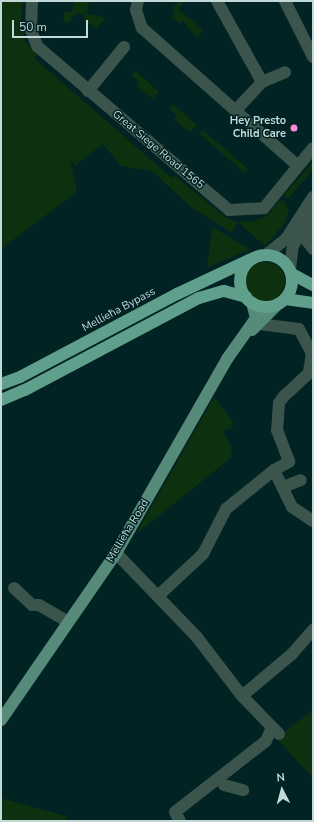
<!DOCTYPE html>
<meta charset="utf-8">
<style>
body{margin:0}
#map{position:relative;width:314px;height:822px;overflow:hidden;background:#022324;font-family:"Nunito Sans",sans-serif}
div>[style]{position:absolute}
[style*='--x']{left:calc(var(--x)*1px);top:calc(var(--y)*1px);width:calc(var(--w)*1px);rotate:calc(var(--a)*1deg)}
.green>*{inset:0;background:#0d300f;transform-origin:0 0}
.round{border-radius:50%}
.minor>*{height:12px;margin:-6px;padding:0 6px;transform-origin:6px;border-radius:6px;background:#3b544c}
.major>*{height:12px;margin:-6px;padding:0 6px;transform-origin:6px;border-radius:6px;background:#568a79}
.highway>*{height:12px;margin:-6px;padding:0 6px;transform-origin:6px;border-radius:6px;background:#609f8b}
.highway>.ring{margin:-6px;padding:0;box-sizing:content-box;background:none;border:12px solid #609f8b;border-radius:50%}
.dots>*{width:11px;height:11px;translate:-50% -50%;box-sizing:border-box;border:2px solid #022324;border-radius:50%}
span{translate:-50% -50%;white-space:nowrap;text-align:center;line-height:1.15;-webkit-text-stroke:3px #022324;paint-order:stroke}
.poi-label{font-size:11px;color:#c3d9d9;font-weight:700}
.right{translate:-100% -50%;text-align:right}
.street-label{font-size:11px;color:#c3d9d9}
.frame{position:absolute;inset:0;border:2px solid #c3d9d9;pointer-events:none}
.north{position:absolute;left:262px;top:770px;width:40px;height:40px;-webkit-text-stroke:3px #022324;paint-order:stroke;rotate:354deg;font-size:11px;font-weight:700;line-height:16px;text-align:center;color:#c3d9d9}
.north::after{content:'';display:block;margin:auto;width:14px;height:18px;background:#c3d9d9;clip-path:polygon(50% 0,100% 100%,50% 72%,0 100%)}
.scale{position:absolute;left:12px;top:20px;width:76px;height:18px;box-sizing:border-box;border:2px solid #c3d9d9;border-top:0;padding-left:5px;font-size:12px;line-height:14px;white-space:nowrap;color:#c3d9d9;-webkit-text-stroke:3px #022324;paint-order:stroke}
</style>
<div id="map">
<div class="green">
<i style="clip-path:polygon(1px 1px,23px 1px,21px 20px,25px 41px,37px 55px,34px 58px,172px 178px,175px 176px,225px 217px,237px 222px,254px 221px,267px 216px,280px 200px,285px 202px,289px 211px,284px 224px,265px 246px,238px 222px,232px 233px,192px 208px,152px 171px,121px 166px,103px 144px,76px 165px,70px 161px,77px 192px,1px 249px)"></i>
<i style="clip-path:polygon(74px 1px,89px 1px,87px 14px,105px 17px,104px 20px,96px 29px,83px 18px,86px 14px,77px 13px,67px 24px,63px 20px,65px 11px,72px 12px)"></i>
<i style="clip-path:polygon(179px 1px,183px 3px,178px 9px,203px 30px,197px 38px,183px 21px,180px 24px,172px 17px,175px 13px,172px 9px)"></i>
<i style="clip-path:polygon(136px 71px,159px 92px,153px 99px,136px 86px,139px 82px,132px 75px)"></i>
<i style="clip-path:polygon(173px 104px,197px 125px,190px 132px,174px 119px,177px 115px,170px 109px)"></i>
<i style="left:203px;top:130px;width:60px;height:5px;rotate:41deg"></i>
<i style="clip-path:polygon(313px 162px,313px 169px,288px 199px,283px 196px)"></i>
<i style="clip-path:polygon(212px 227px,250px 249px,207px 268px)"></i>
<i class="round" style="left:245px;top:262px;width:40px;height:40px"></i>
<i style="clip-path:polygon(214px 397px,233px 421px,232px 428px,223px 431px,231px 446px,232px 457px,136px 534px)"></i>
<i style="clip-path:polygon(313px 710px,313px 778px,276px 738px)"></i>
<i style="clip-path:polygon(1px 798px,66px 816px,68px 821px,1px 821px)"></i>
</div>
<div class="minor">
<i style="--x:32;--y:1;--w:29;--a:92"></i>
<i style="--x:31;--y:30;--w:17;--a:69"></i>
<i style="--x:37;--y:46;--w:253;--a:40.5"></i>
<i style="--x:229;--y:210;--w:35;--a:-3"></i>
<i style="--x:264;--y:208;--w:77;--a:-50.8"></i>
<i style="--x:138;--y:1;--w:9;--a:103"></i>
<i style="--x:136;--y:10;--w:19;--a:72"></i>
<i style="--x:142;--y:28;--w:208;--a:41.5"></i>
<i style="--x:217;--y:1;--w:93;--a:60.9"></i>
<i style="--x:262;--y:82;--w:38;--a:133"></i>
<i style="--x:285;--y:1;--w:63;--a:63.4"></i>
<i style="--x:262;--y:82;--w:25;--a:-23"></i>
<i style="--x:88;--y:91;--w:57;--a:-50.7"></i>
<i style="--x:313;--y:232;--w:11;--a:124"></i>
<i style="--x:307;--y:241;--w:10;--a:53"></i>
<i style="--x:266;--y:255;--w:26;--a:-39"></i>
<i style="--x:286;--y:239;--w:50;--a:-57.3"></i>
<i style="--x:290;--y:269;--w:23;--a:-83"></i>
<i style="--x:293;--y:246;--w:39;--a:-60"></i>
<i style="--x:259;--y:324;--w:40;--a:7.1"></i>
<i style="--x:299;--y:329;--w:27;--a:62"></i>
<i style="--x:312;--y:353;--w:20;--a:99"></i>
<i style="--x:309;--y:373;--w:34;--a:137"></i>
<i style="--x:284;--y:396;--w:9;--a:126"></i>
<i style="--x:279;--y:403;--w:27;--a:94"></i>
<i style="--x:277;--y:430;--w:34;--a:69"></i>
<i style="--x:289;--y:462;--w:17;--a:152"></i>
<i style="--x:283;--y:487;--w:19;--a:-21"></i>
<i style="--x:116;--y:553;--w:115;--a:46.1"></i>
<i style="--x:196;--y:636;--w:76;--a:52.5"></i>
<i style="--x:242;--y:696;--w:53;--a:45.8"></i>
<i style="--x:14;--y:588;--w:25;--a:43"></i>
<i style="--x:32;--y:605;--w:7;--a:0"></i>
<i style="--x:39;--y:605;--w:32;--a:30"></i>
<i style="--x:159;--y:595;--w:60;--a:-43"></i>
<i style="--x:203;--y:554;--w:51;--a:-62.9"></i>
<i style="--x:226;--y:509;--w:62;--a:-39.1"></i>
<i style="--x:274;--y:470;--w:41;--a:64.1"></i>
<i style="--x:292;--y:507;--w:25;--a:34"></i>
<i style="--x:242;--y:696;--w:65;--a:-40"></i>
<i style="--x:292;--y:654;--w:32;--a:-49"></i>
<i style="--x:224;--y:785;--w:20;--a:15"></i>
<i style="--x:180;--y:821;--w:10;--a:-119"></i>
<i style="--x:175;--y:812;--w:115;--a:-38"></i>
<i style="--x:266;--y:741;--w:15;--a:-67"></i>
</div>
<div class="major">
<i style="--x:252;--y:330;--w:37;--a:-45"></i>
<i style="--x:1;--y:720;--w:203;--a:-55.4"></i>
<i style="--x:116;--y:553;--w:224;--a:-60.2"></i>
<i style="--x:227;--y:359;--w:50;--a:-54.7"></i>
<i style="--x:256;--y:318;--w:16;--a:-105"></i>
</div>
<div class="highway">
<i class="ring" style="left:240px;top:255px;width:40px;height:40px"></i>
<i style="--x:292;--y:274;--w:24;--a:28"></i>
<i style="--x:285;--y:299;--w:28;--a:8"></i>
<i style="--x:1;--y:384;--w:20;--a:-20"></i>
<i style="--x:20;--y:377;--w:178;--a:-27.9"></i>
<i style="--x:177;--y:294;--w:80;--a:-25.3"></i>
<i style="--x:1;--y:400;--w:26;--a:-23"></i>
<i style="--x:25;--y:390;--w:197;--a:-27.9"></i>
<i style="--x:199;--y:298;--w:26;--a:-16"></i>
<i style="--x:224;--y:291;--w:23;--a:15"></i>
</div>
<div class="dots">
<i style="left:294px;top:128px;background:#fd86e1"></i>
</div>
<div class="poi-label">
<span class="right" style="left:286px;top:128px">Hey Presto<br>Child Care</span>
</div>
<div class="street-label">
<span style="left:158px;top:150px;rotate:40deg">Great Siege Road 1565</span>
<span style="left:119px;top:310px;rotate:-28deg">Mellieħa Bypass</span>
<span style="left:128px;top:531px;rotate:-59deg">Mellieħa Road</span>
</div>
<div class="frame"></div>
<div class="north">N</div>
<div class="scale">50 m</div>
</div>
